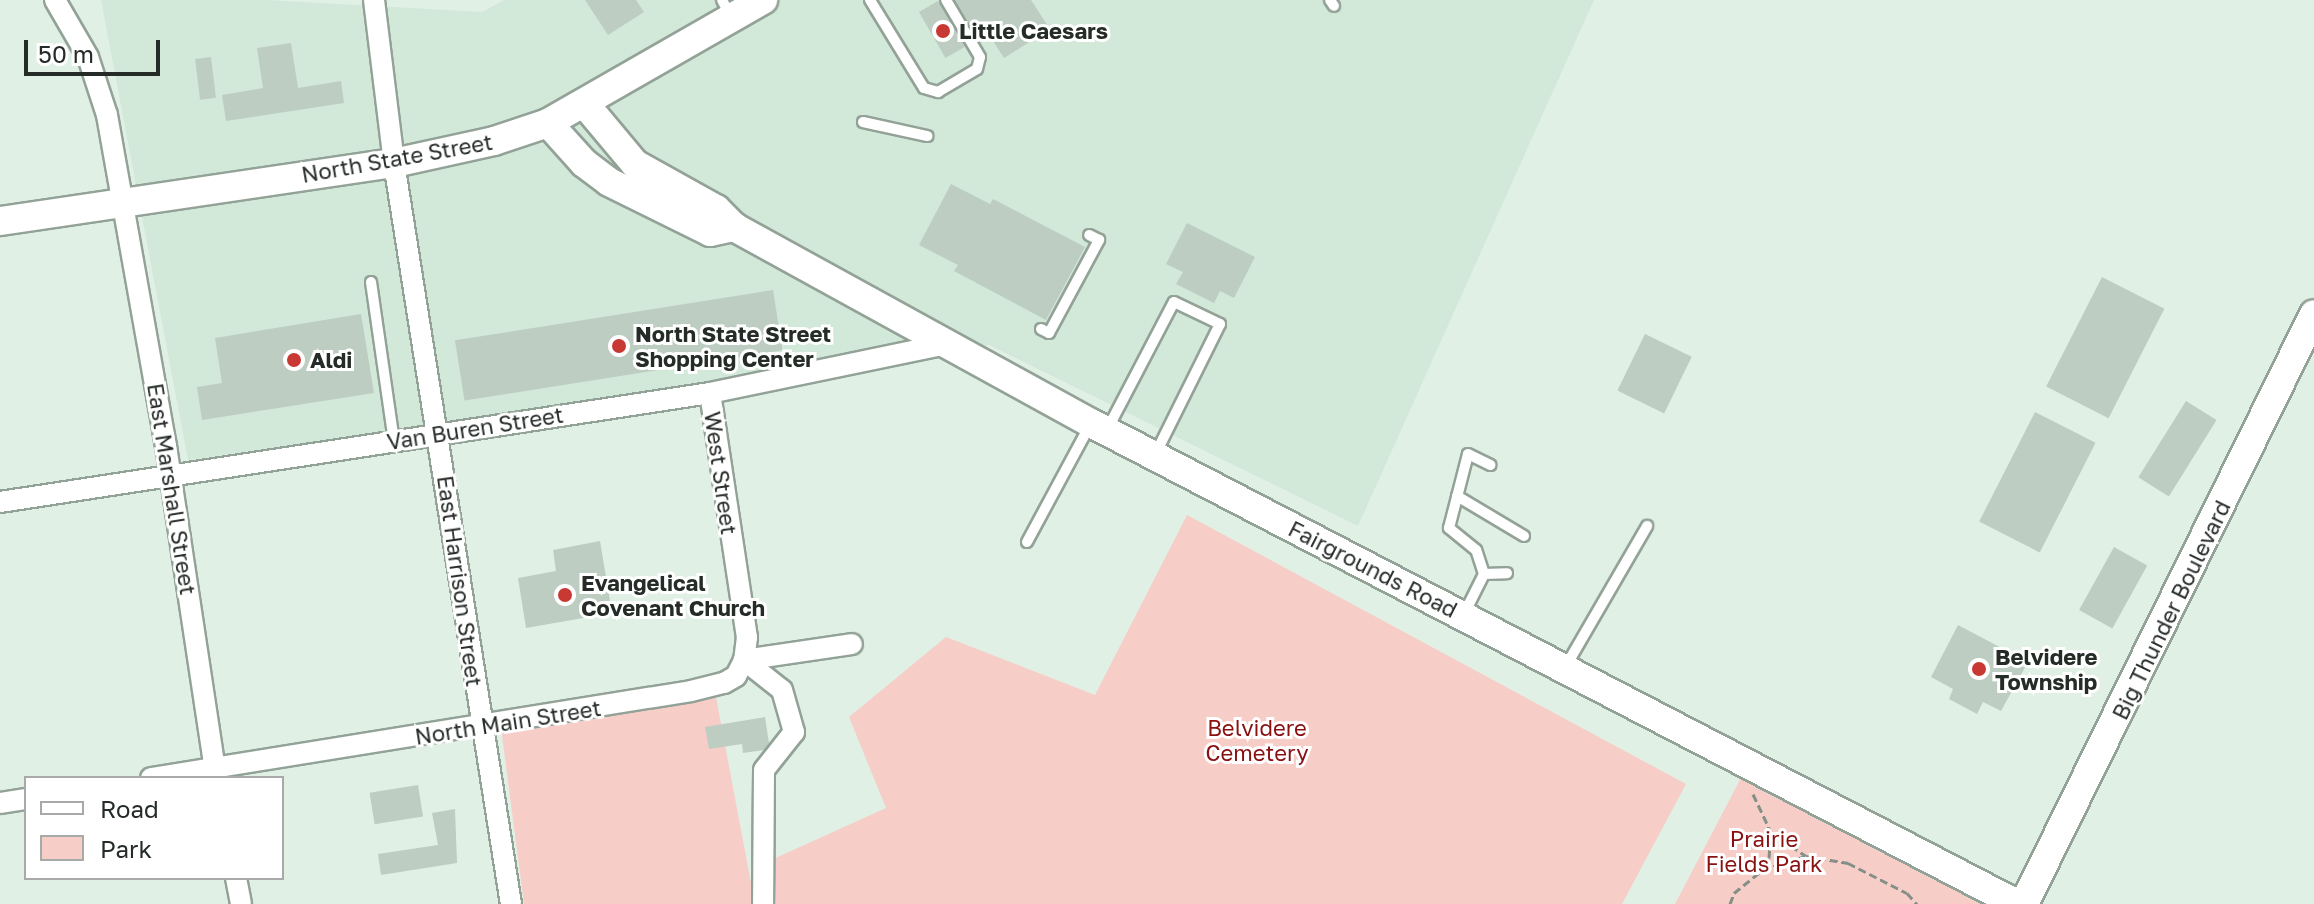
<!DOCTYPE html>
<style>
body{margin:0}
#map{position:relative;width:2314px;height:904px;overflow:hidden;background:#e1f0e5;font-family:"Golos Text",sans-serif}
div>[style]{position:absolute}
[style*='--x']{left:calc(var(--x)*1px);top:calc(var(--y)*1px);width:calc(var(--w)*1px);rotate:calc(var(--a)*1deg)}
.built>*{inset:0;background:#d2e8d8}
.green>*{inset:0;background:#f6cdc7}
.building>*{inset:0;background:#bdcdc2;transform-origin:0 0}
.path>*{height:3px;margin-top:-1.5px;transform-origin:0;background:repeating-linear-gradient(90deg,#848f87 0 8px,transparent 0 12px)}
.roads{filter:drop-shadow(2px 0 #93a297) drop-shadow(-2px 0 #93a297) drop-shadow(0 2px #93a297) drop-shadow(0 -2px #93a297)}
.service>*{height:10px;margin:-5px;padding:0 5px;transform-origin:5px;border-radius:5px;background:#fff}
.minor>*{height:20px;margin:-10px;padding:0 10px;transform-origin:10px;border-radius:10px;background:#fff}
.secondary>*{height:28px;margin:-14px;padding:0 14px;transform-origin:14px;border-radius:14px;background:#fff}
.dots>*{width:22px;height:22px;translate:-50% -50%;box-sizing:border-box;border:4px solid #fff;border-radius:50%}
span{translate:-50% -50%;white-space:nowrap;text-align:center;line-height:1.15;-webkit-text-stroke:6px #fff;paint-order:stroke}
.poi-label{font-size:22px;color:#252b27;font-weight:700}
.left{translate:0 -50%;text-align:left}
.street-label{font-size:22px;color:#252b27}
.park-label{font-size:22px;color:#891011}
.legend{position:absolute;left:24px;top:776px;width:260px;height:104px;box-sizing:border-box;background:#fff;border:2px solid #a8aaa9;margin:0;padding:10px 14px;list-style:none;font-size:24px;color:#252b27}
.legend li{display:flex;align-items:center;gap:16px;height:40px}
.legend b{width:40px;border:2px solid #a8aaa9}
.scale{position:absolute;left:24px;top:40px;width:136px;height:36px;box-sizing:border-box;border:4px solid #252b27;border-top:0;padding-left:10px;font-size:24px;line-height:28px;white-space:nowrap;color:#252b27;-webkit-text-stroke:6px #fff;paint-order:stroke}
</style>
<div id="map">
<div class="built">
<i style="clip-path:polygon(101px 0,267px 0,482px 12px,504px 0,1594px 0,1358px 526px,989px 345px,188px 460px)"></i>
</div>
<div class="green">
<i style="clip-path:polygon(1187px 515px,1686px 784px,1622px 904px,769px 904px,771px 860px,886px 808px,849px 717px,946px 637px,1095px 695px)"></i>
<i style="clip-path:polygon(715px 692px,755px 904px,524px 904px,501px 728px)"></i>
<i style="clip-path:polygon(1743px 774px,1987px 904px,1675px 904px)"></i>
</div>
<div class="building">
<i style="clip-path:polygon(585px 0,636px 0,644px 12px,608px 35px)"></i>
<i style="clip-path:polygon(955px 0,1031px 0,1050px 29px,1004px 58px,988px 33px,978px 39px)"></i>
<i style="left:938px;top:1px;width:53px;height:22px;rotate:60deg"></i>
<i style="clip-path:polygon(291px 43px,298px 88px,341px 81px,344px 103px,226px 121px,222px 95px,263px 88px,257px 48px)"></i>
<i style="left:211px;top:57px;width:41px;height:16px;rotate:83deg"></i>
<i style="clip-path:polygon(951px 184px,990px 204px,993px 199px,1085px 247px,1046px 320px,954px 271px,958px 265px,919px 245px)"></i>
<i style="clip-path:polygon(1187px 223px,1255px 257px,1234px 298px,1220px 291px,1214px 303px,1176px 284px,1183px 272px,1166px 264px)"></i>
<i style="left:2102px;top:277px;width:70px;height:123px;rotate:27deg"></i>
<i style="left:773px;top:290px;width:61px;height:322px;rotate:81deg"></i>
<i style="clip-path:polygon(361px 314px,374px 393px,202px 420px,197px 387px,222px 383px,215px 338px)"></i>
<i style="left:1645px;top:334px;width:52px;height:63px;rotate:26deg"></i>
<i style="left:2186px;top:401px;width:36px;height:90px;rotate:32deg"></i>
<i style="left:2035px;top:412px;width:68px;height:123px;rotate:27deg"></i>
<i style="clip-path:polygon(600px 541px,612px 613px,526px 628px,518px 578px,556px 571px,553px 550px)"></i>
<i style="left:2114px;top:547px;width:38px;height:72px;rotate:29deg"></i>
<i style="clip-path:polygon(1958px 625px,2028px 662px,2001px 711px,1983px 702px,1977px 714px,1949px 699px,1953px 689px,1931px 677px)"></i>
<i style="clip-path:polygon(765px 717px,769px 743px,764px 750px,743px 753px,742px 744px,709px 749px,705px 727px)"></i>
<i style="left:418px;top:785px;width:32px;height:49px;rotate:81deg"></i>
<i style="clip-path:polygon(455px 809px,457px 863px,381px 875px,378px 854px,438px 845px,432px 813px)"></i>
</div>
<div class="path">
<i style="--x:1753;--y:794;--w:42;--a:64.7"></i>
<i style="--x:1771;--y:832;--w:42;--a:34.4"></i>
<i style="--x:1762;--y:870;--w:14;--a:-60"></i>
<i style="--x:1769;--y:858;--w:26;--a:-86"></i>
<i style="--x:1730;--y:904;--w:12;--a:-70"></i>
<i style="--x:1734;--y:893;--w:36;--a:-39"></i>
<i style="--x:1762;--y:870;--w:46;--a:-17.7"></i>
<i style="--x:1806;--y:856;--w:43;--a:9.5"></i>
<i style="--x:1848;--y:863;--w:66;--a:27"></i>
<i style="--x:1907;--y:893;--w:15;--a:48"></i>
</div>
<div class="roads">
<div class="service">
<i style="--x:722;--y:0;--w:18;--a:61"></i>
<i style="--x:870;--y:0;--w:103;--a:58.5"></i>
<i style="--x:924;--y:88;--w:15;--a:16"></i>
<i style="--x:938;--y:92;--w:45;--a:-30.5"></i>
<i style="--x:977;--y:69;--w:12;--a:-76"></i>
<i style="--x:980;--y:57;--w:66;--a:-120.8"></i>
<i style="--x:1330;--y:0;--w:7;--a:56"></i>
<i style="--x:863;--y:122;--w:66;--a:12.3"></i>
<i style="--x:371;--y:282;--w:162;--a:81.8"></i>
<i style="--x:1041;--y:329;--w:9;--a:27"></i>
<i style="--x:1049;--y:333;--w:106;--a:-61.7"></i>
<i style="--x:1099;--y:240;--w:11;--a:-153"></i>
<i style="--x:1108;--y:428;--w:142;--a:-62.4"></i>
<i style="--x:1174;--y:302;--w:51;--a:25.6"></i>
<i style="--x:1220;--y:324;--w:146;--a:116.4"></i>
<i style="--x:1457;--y:496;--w:78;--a:30.8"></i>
<i style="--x:1027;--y:542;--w:133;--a:-61.7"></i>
<i style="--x:1484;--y:574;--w:25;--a:-108"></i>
<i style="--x:1476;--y:550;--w:35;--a:-141"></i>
<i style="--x:1449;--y:528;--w:76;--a:-75.6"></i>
<i style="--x:1468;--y:454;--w:25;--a:26"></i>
<i style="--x:1463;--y:616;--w:47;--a:-63.4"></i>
<i style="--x:1484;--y:574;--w:23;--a:-2"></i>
<i style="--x:1566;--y:666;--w:162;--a:-59.9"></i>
</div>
<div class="minor">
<i style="--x:55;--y:0;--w:66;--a:59.9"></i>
<i style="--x:88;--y:57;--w:61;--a:71.9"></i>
<i style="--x:107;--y:115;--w:336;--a:79.9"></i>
<i style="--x:166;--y:446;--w:336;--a:81.4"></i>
<i style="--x:374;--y:0;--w:164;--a:83"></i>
<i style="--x:394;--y:163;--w:750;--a:81.03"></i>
<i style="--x:710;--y:393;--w:247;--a:81.4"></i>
<i style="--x:747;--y:637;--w:23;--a:97"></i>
<i style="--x:744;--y:660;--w:48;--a:38.3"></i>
<i style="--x:782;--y:690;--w:44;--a:74.1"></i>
<i style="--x:794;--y:732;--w:48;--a:128.3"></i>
<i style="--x:764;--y:770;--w:134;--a:90.4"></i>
<i style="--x:0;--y:502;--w:718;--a:-8.73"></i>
<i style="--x:710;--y:393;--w:242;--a:-11.7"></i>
<i style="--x:151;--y:778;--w:547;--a:-9.15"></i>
<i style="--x:691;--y:691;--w:34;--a:-14"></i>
<i style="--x:724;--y:683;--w:14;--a:-30"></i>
<i style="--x:736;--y:676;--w:18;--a:-63"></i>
<i style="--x:744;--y:660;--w:109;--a:-8.4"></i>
<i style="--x:0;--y:803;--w:26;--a:-9"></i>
<i style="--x:236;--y:878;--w:26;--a:79"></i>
</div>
<div class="secondary">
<i style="--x:584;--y:103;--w:80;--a:50.1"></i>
<i style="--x:635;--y:164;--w:93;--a:29.1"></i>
<i style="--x:716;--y:209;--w:25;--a:45"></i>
<i style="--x:734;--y:227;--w:407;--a:28.8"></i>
<i style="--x:1091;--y:423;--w:1043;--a:27.45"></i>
<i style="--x:548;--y:123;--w:54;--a:48"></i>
<i style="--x:584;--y:163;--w:31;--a:37"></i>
<i style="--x:609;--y:182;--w:113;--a:26.3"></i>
<i style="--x:710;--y:232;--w:25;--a:-12"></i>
<i style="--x:0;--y:221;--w:398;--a:-8.4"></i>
<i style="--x:394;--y:163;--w:102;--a:-12.4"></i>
<i style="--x:494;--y:141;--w:57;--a:-18.4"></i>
<i style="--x:548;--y:123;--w:248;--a:-29.8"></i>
<i style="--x:2024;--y:904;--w:657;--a:-63.82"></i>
</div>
</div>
<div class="dots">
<i style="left:943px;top:31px;background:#c73932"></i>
<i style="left:619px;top:346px;background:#c73932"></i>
<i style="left:294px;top:360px;background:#c73932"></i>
<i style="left:565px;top:595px;background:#c73932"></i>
<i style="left:1979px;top:669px;background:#c73932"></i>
</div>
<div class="poi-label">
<span class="left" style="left:959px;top:31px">Little Caesars</span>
<span class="left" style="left:635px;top:346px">North State Street<br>Shopping Center</span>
<span class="left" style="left:310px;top:360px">Aldi</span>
<span class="left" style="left:581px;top:595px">Evangelical<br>Covenant Church</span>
<span class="left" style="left:1995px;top:669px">Belvidere<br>Township</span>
</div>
<div class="street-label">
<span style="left:397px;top:158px;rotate:-10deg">North State Street</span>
<span style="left:475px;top:428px;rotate:-9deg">Van Buren Street</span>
<span style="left:721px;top:473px;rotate:82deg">West Street</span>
<span style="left:172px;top:489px;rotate:81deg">East Marshall Street</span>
<span style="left:1373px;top:569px;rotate:27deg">Fairgrounds Road</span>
<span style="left:460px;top:581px;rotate:82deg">East Harrison Street</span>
<span style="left:2171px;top:610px;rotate:-64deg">Big Thunder Boulevard</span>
<span style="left:508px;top:722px;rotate:-9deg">North Main Street</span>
</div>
<div class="park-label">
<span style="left:1257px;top:740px">Belvidere<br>Cemetery</span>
<span style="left:1764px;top:851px">Prairie<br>Fields Park</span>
</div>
<ul class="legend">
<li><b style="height:10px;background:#fff"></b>Road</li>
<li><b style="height:22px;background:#f6cdc7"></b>Park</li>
</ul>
<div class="scale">50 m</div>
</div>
